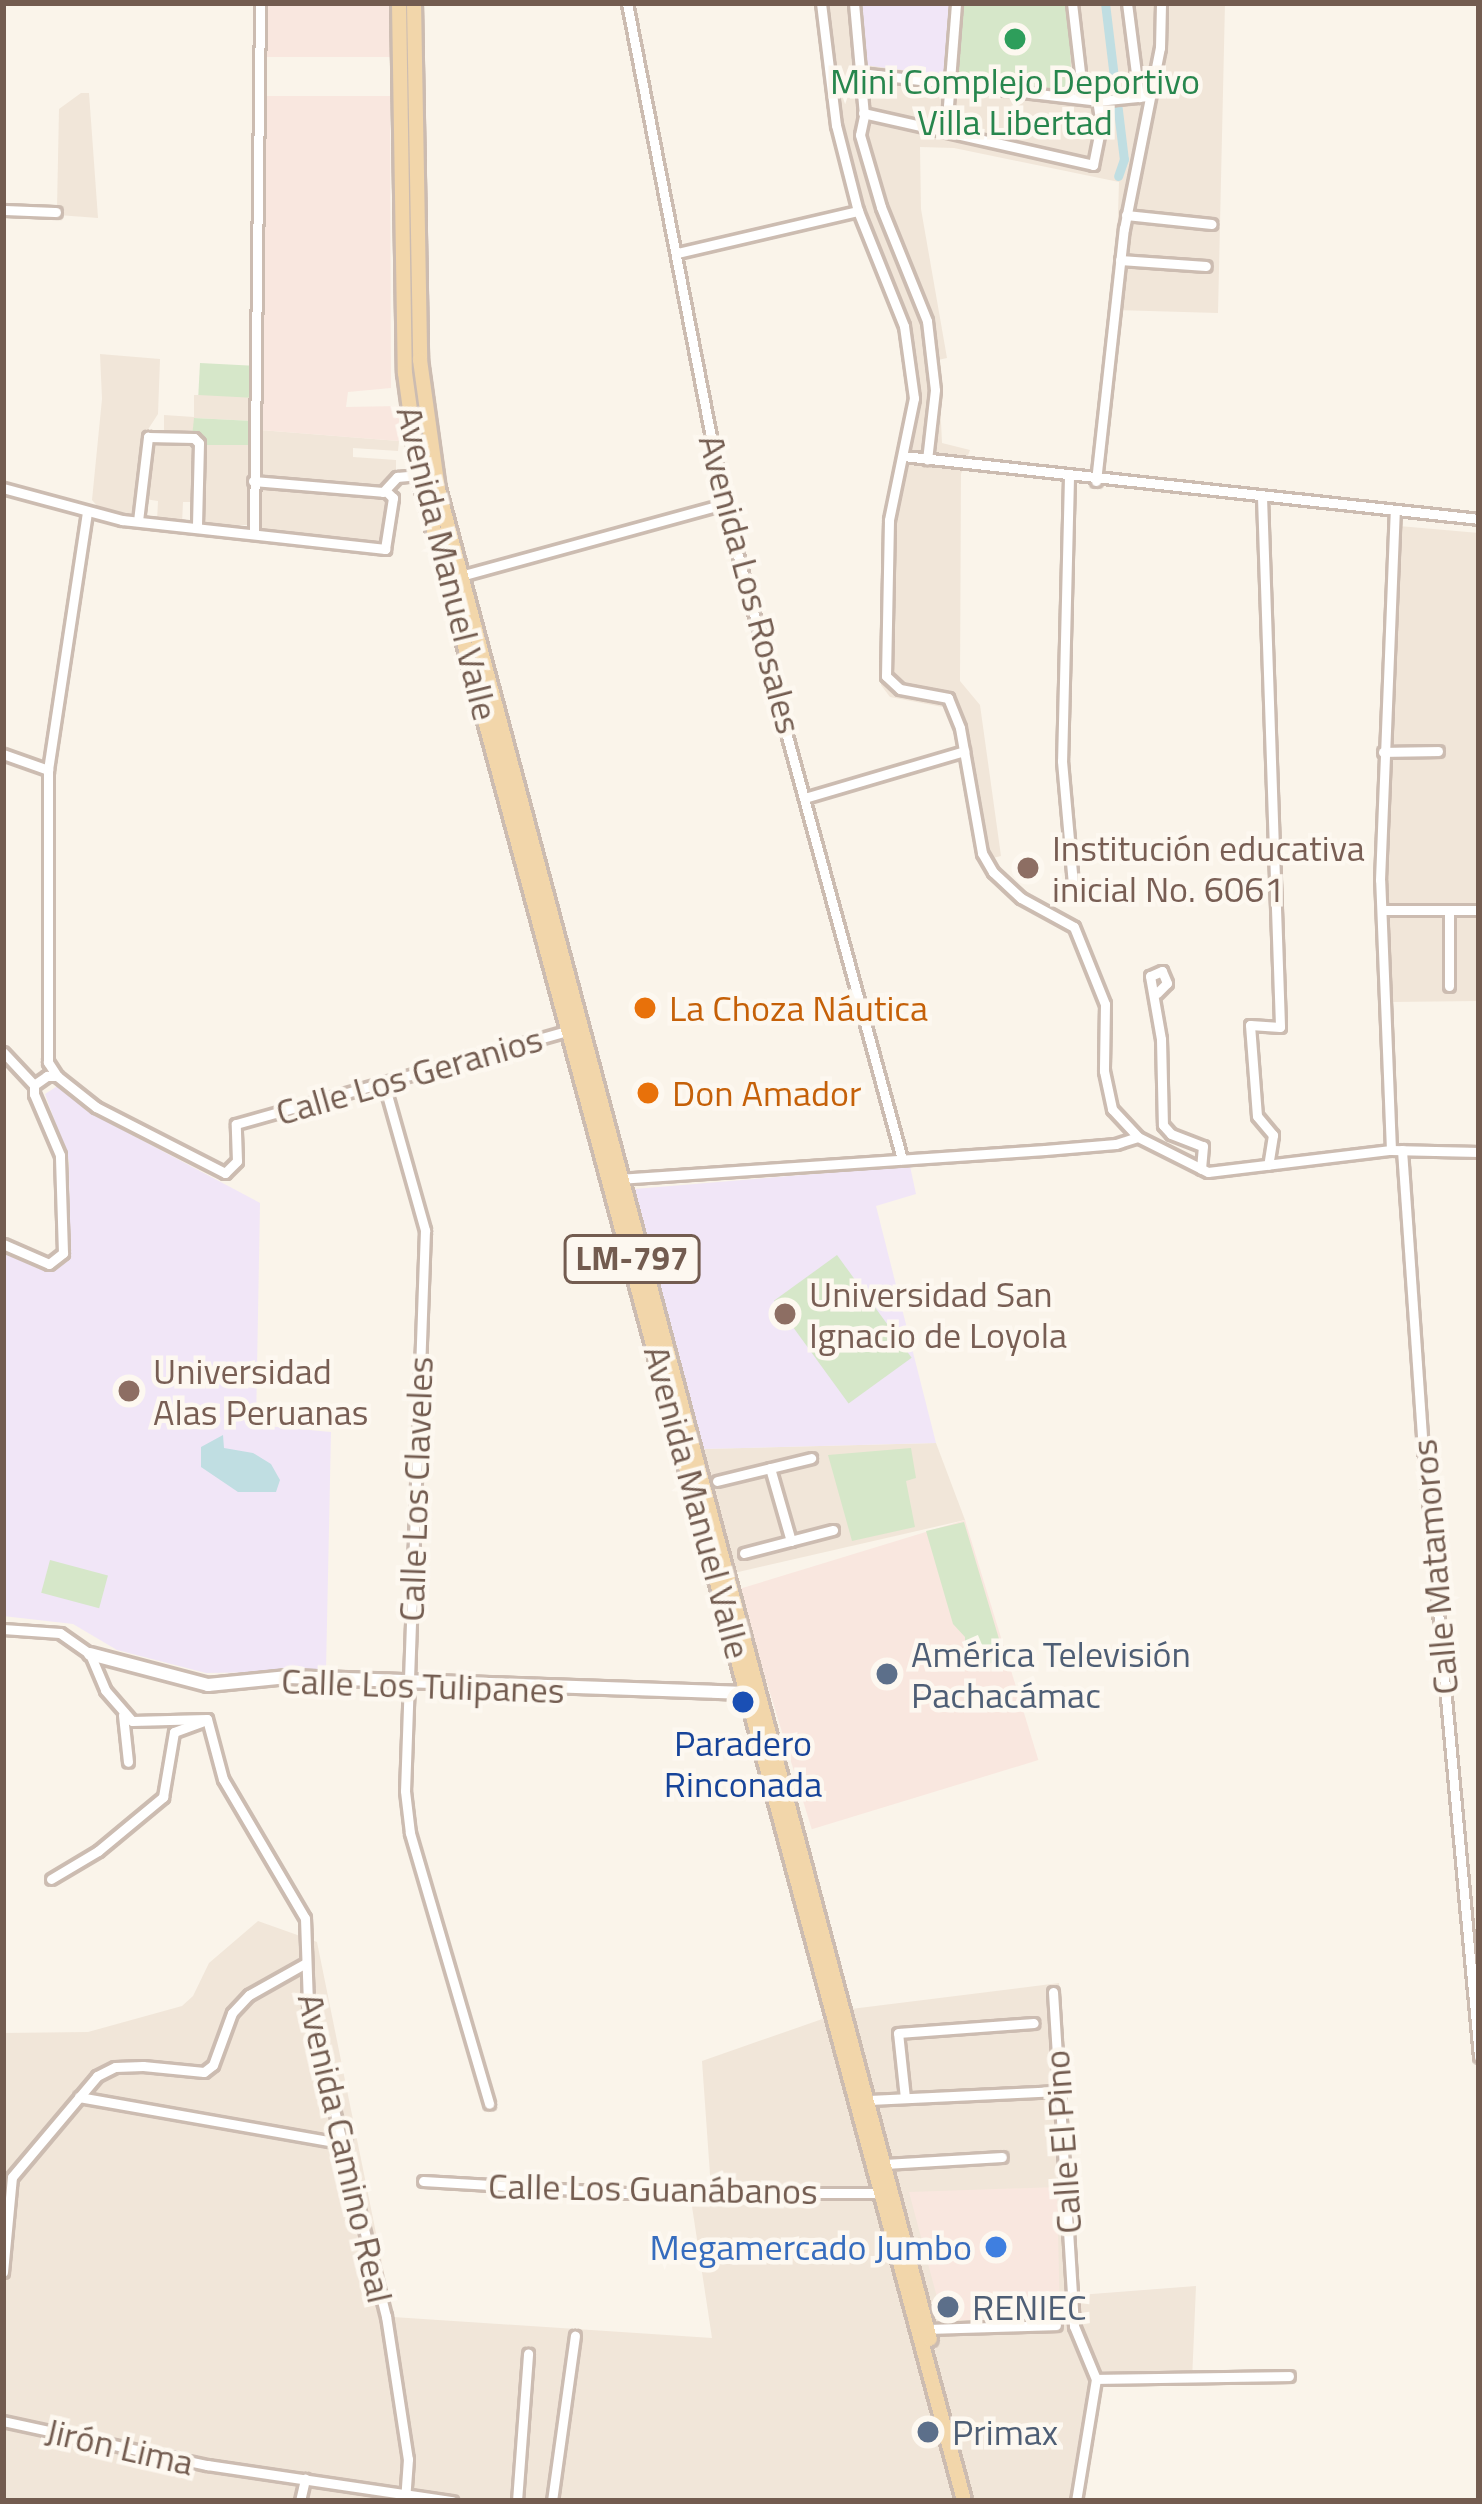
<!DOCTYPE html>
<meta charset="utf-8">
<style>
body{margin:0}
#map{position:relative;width:1482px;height:2504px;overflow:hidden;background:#faf4ea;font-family:"Titillium Web",sans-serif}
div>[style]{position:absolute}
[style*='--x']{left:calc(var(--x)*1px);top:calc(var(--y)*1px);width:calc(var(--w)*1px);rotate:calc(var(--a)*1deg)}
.residential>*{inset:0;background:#f1e6d9;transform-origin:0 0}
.commercial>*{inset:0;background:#f9e7df;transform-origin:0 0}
.education>*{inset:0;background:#f1e6f7}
.green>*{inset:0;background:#d6e7c9;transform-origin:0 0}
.water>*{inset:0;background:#c0dee2}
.canal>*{height:9px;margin:-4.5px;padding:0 4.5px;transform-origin:4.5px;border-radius:4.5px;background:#c0dee2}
.roads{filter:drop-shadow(3px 0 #ccbcb1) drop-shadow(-3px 0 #ccbcb1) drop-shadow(0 3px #ccbcb1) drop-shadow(0 -3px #ccbcb1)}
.street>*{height:9px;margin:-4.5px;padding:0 4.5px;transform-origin:4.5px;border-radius:4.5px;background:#fff}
.secondary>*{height:12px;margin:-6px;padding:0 6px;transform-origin:6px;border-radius:6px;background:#fff}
.primary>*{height:14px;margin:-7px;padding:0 7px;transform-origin:7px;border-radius:7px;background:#f2d6aa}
.dots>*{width:33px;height:33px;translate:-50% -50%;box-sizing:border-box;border:6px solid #fdf8f0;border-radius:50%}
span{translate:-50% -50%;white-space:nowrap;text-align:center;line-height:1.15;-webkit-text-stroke:9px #fdf8f0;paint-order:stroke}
.shield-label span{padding:3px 9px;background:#fdf8f0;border:3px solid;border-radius:9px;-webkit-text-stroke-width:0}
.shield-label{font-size:33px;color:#735c50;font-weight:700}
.leisure-label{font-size:36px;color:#27864d}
.street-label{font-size:36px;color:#735c50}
.education-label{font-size:36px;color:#785e54}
.left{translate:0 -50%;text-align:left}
.food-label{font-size:36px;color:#c56008}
.service-label{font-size:36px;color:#4e5e75}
.transit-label{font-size:36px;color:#164399}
.shop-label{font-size:36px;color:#366cbe}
.right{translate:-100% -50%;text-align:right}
.frame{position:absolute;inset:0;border:6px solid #735c50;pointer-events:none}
</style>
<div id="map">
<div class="residential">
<i style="clip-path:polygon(815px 3px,1225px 3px,1218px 313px,1115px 310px,1119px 182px,954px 148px,920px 147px,921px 209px,947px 358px,938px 360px,942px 443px,970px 450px,961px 474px,960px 681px,980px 705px,1001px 856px,981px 861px,948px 708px,890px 697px,881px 685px,891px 531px,914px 378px,898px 300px,835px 147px)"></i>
<i style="clip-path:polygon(81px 93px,89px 93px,98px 218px,58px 215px,57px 208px,59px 109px)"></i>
<i style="clip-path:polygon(100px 354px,160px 359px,158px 414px,147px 431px,136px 518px,103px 513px,92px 500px,102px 399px)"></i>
<i style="clip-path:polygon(194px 395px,252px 395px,253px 421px,195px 418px,192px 437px,164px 435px,164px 415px,194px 417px)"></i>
<i style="clip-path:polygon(260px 430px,399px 441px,398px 451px,353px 448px,353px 457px,396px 460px,396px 474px,385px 489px,260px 477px)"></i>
<i style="clip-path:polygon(151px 439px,193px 442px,197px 451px,195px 502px,183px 502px,182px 524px,157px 521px,158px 501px,145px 499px)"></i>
<i style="left:202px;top:445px;width:50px;height:80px"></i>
<i style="left:260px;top:485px;width:132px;height:48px;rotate:5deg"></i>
<i style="clip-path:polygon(1399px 526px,1479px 533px,1479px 1001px,1392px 1002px,1383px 852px)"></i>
<i style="clip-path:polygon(936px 1443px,965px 1520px,734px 1573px,701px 1449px)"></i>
<i style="clip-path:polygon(258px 1921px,317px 1942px,393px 2317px,712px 2338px,691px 2200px,711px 2189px,702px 2061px,851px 2009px,1059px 1983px,1079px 2295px,1196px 2286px,1192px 2381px,1099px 2384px,1081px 2501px,3px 2501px,3px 2033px,88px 2032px,182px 2006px,193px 1996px,209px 1963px)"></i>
</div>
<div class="commercial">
<i style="left:264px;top:3px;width:126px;height:54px"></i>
<i style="clip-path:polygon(262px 96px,390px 96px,391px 388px,348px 392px,346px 407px,399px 406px,399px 441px,260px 430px)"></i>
<i style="left:965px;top:1520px;width:251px;height:237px;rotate:73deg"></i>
<i style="clip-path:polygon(1057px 2187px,1060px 2320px,943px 2320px,909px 2192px)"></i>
</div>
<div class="education">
<i style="clip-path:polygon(859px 3px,950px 3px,945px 71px,941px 75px,864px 65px)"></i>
<i style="clip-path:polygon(59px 1085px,87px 1111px,260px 1203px,256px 1425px,331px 1432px,326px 1671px,206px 1673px,117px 1650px,73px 1624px,3px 1616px,3px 1252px,50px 1271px,70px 1255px,69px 1161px,45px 1094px)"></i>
<i style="clip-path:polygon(910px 1166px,916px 1194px,876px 1206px,936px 1443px,701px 1449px,634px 1189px)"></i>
</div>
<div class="green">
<i style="clip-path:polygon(963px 3px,1068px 3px,1072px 91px,957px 76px)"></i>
<i style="left:200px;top:363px;width:53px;height:32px;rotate:3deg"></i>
<i style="clip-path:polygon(194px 418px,253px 421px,252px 445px,202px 445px,192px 437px)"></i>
<i style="left:837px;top:1255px;width:127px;height:78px;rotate:54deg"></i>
<i style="clip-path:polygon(911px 1448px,916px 1478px,906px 1481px,915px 1527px,852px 1541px,828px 1455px)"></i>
<i style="clip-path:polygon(964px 1522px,1005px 1659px,965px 1670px,965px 1637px,953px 1624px,926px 1531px)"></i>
<i style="left:50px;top:1560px;width:60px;height:34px;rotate:15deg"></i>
</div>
<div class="water">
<i style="clip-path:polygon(223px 1435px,224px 1448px,253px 1453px,271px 1464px,280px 1480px,276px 1492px,238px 1492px,201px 1467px,201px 1447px)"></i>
</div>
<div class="canal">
<i style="--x:1105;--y:3;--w:157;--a:83.1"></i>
<i style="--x:1124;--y:159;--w:18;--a:109"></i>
</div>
<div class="roads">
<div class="street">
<i style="--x:627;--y:3;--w:510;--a:79.04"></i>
<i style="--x:724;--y:504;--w:679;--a:74.8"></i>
<i style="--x:821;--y:3;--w:123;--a:83"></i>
<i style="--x:836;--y:125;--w:89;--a:75.7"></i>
<i style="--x:858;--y:211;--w:124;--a:68.2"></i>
<i style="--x:904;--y:326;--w:73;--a:82.1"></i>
<i style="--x:914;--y:398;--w:125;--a:101.6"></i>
<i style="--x:889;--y:520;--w:156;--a:91.1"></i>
<i style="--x:886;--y:676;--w:19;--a:43"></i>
<i style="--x:900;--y:689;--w:49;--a:10.6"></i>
<i style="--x:948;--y:698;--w:32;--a:68"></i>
<i style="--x:960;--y:728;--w:127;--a:80"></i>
<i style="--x:982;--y:853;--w:22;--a:60"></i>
<i style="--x:993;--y:872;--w:38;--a:43"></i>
<i style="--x:1021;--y:898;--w:60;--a:28.7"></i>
<i style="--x:1074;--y:927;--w:83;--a:68.1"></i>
<i style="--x:1105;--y:1004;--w:67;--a:90.9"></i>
<i style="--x:1104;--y:1071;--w:39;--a:78"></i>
<i style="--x:1112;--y:1109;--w:38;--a:47"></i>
<i style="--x:1138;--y:1137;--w:78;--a:26.6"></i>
<i style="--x:1208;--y:1172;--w:184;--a:-6.9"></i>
<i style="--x:1391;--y:1150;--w:88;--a:1.3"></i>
<i style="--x:854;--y:3;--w:113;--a:84.9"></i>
<i style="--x:864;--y:116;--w:19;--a:102"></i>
<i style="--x:860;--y:135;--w:75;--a:73.7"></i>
<i style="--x:881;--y:207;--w:123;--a:68"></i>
<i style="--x:927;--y:321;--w:69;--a:83.4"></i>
<i style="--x:935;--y:390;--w:70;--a:96.5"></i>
<i style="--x:1072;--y:3;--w:69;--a:83.4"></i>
<i style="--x:1127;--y:3;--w:95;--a:82.7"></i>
<i style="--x:860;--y:73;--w:239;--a:6.7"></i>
<i style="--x:1097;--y:101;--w:51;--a:-5.6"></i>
<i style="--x:863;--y:113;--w:236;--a:12.7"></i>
<i style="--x:1093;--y:165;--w:41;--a:-78.7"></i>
<i style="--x:1101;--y:125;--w:24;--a:-99"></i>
<i style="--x:946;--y:131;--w:128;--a:-85.5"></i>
<i style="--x:3;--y:210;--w:53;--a:2.2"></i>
<i style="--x:1126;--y:215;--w:86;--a:6"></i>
<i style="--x:677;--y:253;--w:186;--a:-13.1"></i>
<i style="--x:1120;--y:260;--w:86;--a:4"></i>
<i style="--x:903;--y:456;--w:579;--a:6.24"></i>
<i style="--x:1069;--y:477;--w:284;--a:91.4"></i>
<i style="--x:1062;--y:761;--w:123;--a:84.9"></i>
<i style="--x:253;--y:481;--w:130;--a:4.8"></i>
<i style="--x:383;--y:492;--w:21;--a:-47"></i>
<i style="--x:397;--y:477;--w:22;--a:-5"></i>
<i style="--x:1096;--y:481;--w:254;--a:-83.7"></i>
<i style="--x:1124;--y:229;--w:185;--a:-78.8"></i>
<i style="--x:1160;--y:48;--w:45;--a:-88.7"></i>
<i style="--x:3;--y:488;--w:123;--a:15.1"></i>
<i style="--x:122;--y:520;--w:265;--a:6.3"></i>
<i style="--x:385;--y:549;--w:52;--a:-81.1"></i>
<i style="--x:393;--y:498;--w:8;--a:-135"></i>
<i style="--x:1262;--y:497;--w:530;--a:88.05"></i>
<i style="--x:1280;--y:1027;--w:30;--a:-176"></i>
<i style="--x:1250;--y:1025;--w:91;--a:85.6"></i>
<i style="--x:1257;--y:1116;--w:25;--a:50"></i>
<i style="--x:1273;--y:1135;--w:30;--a:99"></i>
<i style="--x:138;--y:521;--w:85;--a:-83.2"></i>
<i style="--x:148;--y:437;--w:46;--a:1.2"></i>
<i style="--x:194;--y:438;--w:7;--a:45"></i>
<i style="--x:199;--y:443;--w:83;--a:91.4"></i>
<i style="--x:254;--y:534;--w:531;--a:-89.35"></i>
<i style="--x:457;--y:577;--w:277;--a:-15.3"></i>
<i style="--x:1383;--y:752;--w:55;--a:-1"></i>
<i style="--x:3;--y:754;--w:48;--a:19.6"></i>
<i style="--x:808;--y:797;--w:163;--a:-16.4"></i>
<i style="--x:1382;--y:910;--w:97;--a:0"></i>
<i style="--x:1449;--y:910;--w:76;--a:90"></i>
<i style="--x:1157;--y:993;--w:14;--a:-45"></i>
<i style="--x:1167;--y:983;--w:13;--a:-113"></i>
<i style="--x:1162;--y:971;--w:13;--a:157"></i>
<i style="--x:1150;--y:976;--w:64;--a:80.1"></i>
<i style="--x:1161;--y:1039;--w:86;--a:88.7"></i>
<i style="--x:1163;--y:1125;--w:12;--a:48"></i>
<i style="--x:1171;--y:1134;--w:34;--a:21"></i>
<i style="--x:1203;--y:1146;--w:23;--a:95"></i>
<i style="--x:3;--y:1052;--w:45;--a:46.8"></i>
<i style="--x:57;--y:1076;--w:17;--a:-123"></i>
<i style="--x:48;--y:1062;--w:292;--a:-90"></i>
<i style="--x:48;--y:770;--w:260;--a:-81.4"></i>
<i style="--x:384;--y:1084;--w:152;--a:74.3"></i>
<i style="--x:425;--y:1230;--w:561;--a:92.04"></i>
<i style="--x:405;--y:1791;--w:42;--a:83.2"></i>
<i style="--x:410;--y:1833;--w:282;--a:73.7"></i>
<i style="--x:1391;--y:1150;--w:270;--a:-92.3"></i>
<i style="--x:1380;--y:880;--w:370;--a:-87.7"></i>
<i style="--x:1402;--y:1150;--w:299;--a:86"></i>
<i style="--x:1423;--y:1448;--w:611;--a:84.74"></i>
<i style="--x:618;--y:1179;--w:428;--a:-3.9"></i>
<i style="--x:1045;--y:1150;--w:71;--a:-4.8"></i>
<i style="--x:1116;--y:1144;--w:23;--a:-18"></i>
<i style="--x:3;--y:1244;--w:50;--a:23.5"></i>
<i style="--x:49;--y:1264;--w:18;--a:-38"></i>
<i style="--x:63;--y:1253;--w:98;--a:-91.8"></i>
<i style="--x:60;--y:1155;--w:66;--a:-113.1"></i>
<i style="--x:34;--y:1094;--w:9;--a:-90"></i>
<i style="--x:34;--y:1085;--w:16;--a:-35"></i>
<i style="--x:47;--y:1076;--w:10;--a:0"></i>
<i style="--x:57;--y:1076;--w:50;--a:38.5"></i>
<i style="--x:96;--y:1107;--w:145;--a:27.1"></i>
<i style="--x:225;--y:1173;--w:17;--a:-45"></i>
<i style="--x:237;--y:1161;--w:37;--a:-92"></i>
<i style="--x:236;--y:1124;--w:347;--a:-15.7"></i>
<i style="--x:770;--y:1468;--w:76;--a:74"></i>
<i style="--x:717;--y:1481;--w:97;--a:-13.7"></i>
<i style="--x:744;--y:1553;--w:92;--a:-14.5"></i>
<i style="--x:3;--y:1629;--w:57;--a:4"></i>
<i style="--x:60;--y:1633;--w:37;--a:35"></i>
<i style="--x:90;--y:1654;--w:39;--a:67"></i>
<i style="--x:105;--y:1690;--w:41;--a:48.9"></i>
<i style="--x:132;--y:1721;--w:75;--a:-1.5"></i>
<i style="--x:207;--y:1719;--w:62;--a:75.1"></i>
<i style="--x:223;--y:1779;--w:161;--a:59.5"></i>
<i style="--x:305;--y:1918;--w:88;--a:88"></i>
<i style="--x:308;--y:2006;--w:320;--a:75.9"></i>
<i style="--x:386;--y:2316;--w:145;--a:81.3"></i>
<i style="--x:408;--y:2459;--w:42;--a:94.1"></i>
<i style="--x:123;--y:1715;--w:47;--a:83.9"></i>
<i style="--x:51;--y:1879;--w:55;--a:-30.8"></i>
<i style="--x:98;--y:1851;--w:85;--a:-39.7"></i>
<i style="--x:163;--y:1797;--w:66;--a:-80.4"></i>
<i style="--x:174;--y:1732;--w:29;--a:-20"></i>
<i style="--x:1053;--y:1992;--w:335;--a:86.4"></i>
<i style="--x:1074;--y:2326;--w:57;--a:67.5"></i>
<i style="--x:1096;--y:2379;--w:124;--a:99.3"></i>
<i style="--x:79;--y:2097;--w:271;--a:10"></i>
<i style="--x:905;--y:2098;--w:65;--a:-96.1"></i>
<i style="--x:898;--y:2033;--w:136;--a:-4.2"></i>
<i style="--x:869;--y:2100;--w:190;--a:-2.7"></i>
<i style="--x:885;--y:2164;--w:117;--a:-3.4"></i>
<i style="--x:423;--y:2181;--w:200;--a:3.4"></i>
<i style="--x:623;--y:2193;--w:259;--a:0"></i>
<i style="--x:3;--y:2272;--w:95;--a:-84.6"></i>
<i style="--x:12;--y:2177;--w:132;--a:-49.9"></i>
<i style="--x:97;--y:2076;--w:20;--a:-27"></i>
<i style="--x:115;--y:2067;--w:28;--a:-2"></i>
<i style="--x:143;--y:2066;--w:61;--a:5.6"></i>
<i style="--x:204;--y:2072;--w:11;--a:-38"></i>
<i style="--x:213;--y:2065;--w:55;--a:-69.9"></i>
<i style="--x:232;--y:2013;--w:25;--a:-47"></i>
<i style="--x:249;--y:1995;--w:63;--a:-29.4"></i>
<i style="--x:923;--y:2329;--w:133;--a:-1.7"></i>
<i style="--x:1096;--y:2379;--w:193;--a:-0.9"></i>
<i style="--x:3;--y:2421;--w:209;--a:12.2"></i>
<i style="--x:207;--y:2465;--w:248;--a:8.4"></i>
<i style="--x:300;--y:2501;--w:23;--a:-77"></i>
<i style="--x:517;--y:2501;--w:148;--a:-85.7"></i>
<i style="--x:552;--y:2501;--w:167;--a:-82.1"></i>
</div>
<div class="secondary">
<i style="--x:90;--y:1654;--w:122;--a:14.7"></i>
<i style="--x:208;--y:1685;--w:80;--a:-5.7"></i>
<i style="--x:288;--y:1677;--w:465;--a:2"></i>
</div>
<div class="primary">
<i style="--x:399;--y:3;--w:370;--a:89.1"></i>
<i style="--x:405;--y:373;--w:103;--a:82.2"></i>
<i style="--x:419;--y:475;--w:2098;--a:74.94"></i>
<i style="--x:414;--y:3;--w:357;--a:89"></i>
<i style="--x:420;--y:360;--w:130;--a:82.1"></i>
<i style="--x:438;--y:489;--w:1914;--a:75.11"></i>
</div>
</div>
<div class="dots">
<i style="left:1015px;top:39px;background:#2e9e5b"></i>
<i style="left:1028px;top:868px;background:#8d6e63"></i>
<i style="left:645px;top:1008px;background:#e8710a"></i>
<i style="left:648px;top:1093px;background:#e8710a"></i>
<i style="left:785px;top:1314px;background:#8d6e63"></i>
<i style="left:129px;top:1391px;background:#8d6e63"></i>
<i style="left:887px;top:1674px;background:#5c6f8a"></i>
<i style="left:743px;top:1702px;background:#1a4fb4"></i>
<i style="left:996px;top:2247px;background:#3f7fe0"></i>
<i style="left:948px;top:2307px;background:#5c6f8a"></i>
<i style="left:928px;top:2432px;background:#5c6f8a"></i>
</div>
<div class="shield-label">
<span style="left:632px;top:1259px">LM-797</span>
</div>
<div class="leisure-label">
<span style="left:1015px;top:101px">Mini Complejo Deportivo<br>Villa Libertad</span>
</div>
<div class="street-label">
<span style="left:448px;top:563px;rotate:76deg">Avenida Manuel Valle</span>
<span style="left:751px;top:584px;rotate:75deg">Avenida Los Rosales</span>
<span style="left:409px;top:1075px;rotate:-16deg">Calle Los Geranios</span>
<span style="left:415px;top:1489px;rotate:-88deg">Calle Los Claveles</span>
<span style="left:698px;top:1502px;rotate:75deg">Avenida Manuel Valle</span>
<span style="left:1434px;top:1567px;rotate:-95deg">Calle Matamoros</span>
<span style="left:423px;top:1685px;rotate:2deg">Calle Los Tulipanes</span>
<span style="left:1062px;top:2142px;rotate:-94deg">Calle El Pino</span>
<span style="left:346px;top:2148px;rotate:77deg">Avenida Camino Real</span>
<span style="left:653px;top:2188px;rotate:1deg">Calle Los Guanábanos</span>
<span style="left:120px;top:2446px;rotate:13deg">Jirón Lima</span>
</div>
<div class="education-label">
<span class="left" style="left:1052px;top:868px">Institución educativa<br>inicial No. 6061</span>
<span class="left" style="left:809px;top:1314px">Universidad San<br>Ignacio de Loyola</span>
<span class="left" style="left:153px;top:1391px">Universidad<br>Alas Peruanas</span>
</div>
<div class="food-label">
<span class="left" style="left:669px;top:1008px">La Choza Náutica</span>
<span class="left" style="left:672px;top:1093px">Don Amador</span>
</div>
<div class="service-label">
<span class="left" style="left:911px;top:1674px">América Televisión<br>Pachacámac</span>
<span class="left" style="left:972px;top:2307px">RENIEC</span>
<span class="left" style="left:952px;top:2432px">Primax</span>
</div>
<div class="transit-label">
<span style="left:743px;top:1763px">Paradero<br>Rinconada</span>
</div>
<div class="shop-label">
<span class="right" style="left:972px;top:2247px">Megamercado Jumbo</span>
</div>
<div class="frame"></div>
</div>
